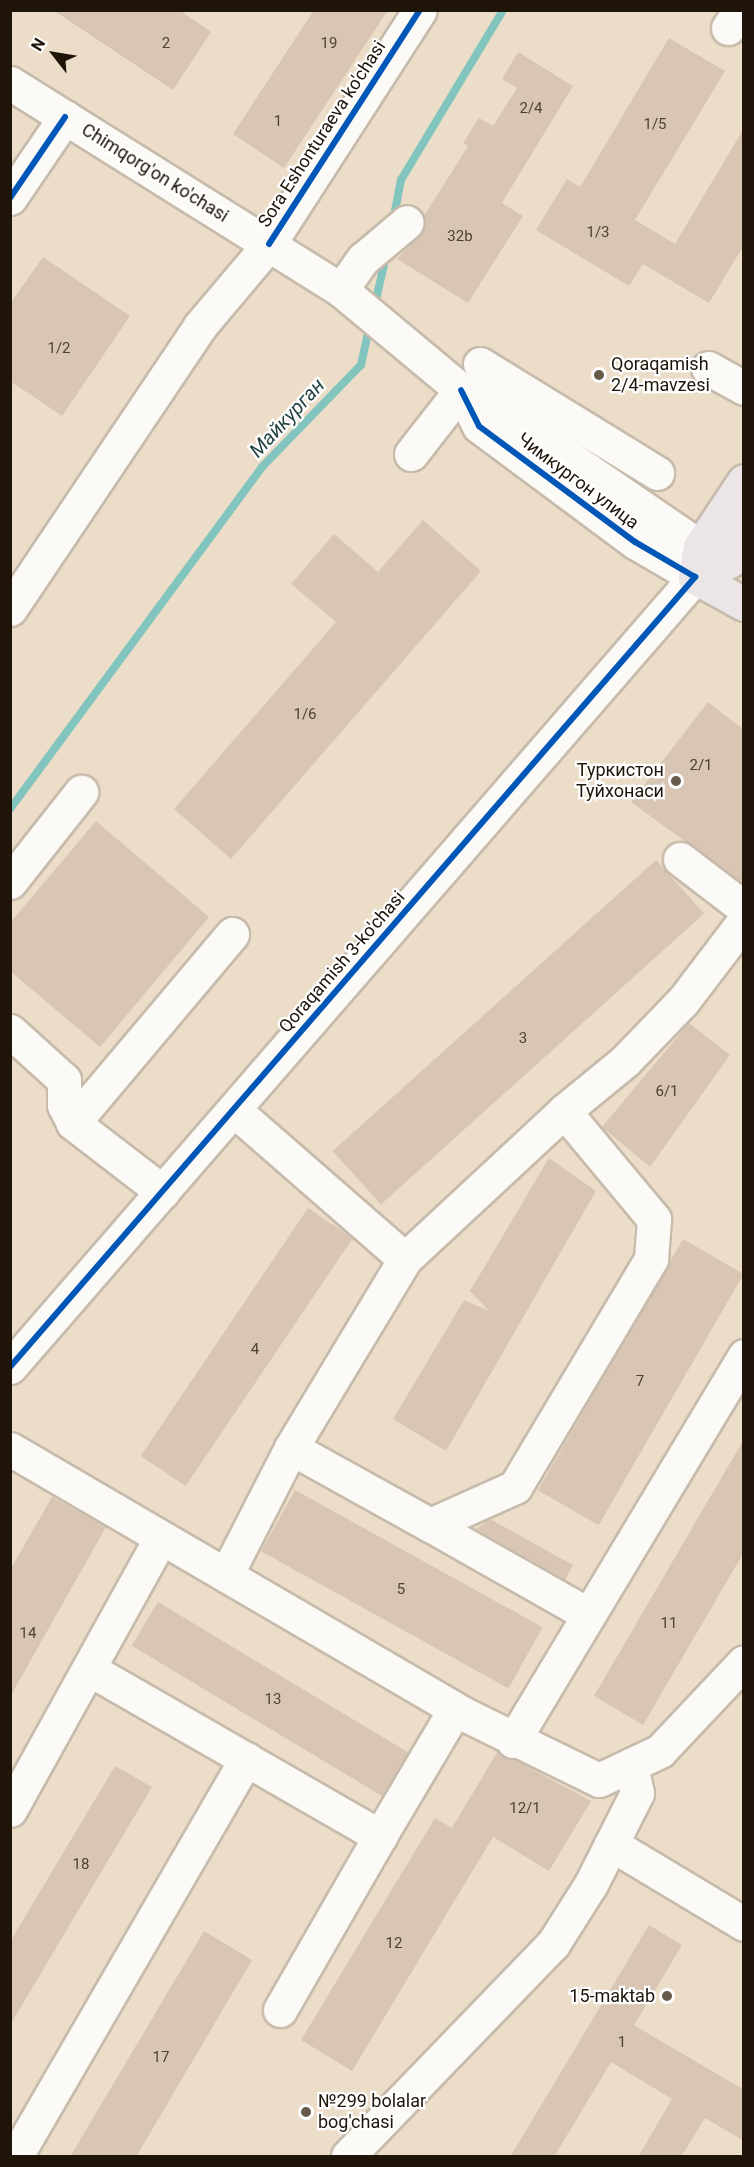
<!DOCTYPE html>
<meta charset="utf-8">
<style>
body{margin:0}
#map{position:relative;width:754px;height:2167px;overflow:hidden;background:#ecddc9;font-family:Roboto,sans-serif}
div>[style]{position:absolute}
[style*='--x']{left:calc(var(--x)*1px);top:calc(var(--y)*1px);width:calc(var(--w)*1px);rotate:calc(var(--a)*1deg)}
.stream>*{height:8px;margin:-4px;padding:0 4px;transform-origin:4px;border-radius:4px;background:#82c5be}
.building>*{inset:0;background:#d8c5b4;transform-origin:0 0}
.roads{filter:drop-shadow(2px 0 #c7bbab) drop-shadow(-2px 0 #c7bbab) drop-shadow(0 2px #c7bbab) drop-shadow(0 -2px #c7bbab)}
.minor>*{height:33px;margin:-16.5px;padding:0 16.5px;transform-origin:16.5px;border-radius:16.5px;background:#fcfaf7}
.major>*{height:33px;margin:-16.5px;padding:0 16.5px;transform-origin:16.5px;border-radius:16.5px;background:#ebe5e8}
.cycleway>*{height:6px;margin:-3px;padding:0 3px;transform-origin:3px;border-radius:3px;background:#0057b8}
.dots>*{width:16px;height:16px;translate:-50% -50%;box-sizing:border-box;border:3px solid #fff;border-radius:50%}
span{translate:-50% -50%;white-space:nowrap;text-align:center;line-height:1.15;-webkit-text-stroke:4.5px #fff;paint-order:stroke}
.number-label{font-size:15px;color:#4e4234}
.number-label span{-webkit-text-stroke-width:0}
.street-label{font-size:18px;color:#1e1407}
.poi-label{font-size:18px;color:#1e1407}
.left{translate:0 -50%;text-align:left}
.right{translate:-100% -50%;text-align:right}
.water-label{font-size:20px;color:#254544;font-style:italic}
.frame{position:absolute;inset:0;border:12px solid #1e1407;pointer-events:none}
.north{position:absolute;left:24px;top:24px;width:60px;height:60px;-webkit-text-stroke:4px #fff;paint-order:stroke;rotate:301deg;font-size:16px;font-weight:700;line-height:24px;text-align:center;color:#1e1407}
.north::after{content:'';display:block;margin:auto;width:21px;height:27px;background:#1e1407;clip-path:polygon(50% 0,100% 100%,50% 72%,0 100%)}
</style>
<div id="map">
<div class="stream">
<i style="--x:393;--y:221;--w:42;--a:-79"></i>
<i style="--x:401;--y:180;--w:198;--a:-59"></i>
<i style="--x:374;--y:309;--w:59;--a:-77.4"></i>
<i style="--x:10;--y:809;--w:425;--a:-53.6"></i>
<i style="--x:262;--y:467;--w:142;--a:-45.9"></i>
<i style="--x:361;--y:365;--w:42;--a:-77.6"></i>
</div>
<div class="building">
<i style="clip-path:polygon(53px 10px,179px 10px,211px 32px,173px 90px)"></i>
<i style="clip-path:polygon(314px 10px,388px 10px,284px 168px,233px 134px)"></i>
<i style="clip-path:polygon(669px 38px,725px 71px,635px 220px,675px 244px,744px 128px,744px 245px,709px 303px,643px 264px,629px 286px,536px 230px,567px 179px,580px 187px)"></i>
<i style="clip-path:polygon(518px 52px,573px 86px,502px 203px,523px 216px,468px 303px,397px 259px,424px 229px,424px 216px,468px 146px,463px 143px,479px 118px,493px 126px,517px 88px,502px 79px)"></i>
<i style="clip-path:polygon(43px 257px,130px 316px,62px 416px,10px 381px,10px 304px)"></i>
<i style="clip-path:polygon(423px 520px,481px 571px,231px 859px,174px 809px,336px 622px,291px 584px,334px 534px,378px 572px)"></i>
<i style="clip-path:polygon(708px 702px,744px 730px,744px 884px,631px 802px)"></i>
<i style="clip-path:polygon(96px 821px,209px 917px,100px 1047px,10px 971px,10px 923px)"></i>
<i style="left:656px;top:860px;width:72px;height:435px;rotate:48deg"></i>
<i style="clip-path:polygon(689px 1023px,730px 1055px,650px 1167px,602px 1127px)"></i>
<i style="clip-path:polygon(549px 1158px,596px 1191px,446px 1451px,393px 1419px,464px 1300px,489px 1311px,470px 1291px)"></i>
<i style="left:308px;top:1208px;width:54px;height:299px;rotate:34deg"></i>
<i style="left:683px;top:1239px;width:70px;height:290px;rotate:30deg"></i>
<i style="clip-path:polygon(744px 1439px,744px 1552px,643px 1725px,594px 1696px)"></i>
<i style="left:295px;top:1490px;width:283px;height:70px;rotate:29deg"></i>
<i style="clip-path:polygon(52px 1497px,106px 1527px,10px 1697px,10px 1570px)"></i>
<i style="clip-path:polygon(490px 1519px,573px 1565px,565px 1580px,476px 1529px)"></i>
<i style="left:158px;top:1602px;width:292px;height:51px;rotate:31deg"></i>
<i style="clip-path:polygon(498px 1751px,591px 1801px,549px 1871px,493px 1837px,352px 2071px,301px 2040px,435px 1818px,452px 1828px)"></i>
<i style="clip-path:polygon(115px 1766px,152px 1787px,10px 2025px,10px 1942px)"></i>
<i style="clip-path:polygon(649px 1925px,682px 1945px,634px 2025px,744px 2090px,744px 2141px,705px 2118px,681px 2157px,638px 2157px,672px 2099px,611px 2062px,554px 2157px,510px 2157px)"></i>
<i style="clip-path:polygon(204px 1931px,252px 1960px,136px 2157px,70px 2157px)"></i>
</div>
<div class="roads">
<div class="minor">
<i style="--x:728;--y:28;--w:22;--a:-56"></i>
<i style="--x:10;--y:83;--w:390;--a:32"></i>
<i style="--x:341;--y:290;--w:156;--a:39.8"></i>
<i style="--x:461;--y:390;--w:32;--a:24"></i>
<i style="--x:490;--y:403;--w:255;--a:34.4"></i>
<i style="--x:10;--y:198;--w:98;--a:-55.8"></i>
<i style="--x:341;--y:290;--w:38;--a:-55"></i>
<i style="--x:363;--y:259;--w:57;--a:-40.1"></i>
<i style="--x:480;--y:364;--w:208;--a:31.6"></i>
<i style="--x:708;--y:368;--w:41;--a:29.1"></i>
<i style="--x:411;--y:454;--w:81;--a:-52"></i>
<i style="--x:10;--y:609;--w:341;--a:-56.1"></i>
<i style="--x:200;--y:326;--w:107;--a:-49.9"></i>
<i style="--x:269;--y:244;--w:278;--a:-57.2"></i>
<i style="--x:680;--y:859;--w:81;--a:37.4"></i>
<i style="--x:10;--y:882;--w:115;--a:-51.7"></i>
<i style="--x:10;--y:1031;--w:73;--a:42.2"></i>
<i style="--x:64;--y:1080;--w:25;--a:90"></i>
<i style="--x:64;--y:1105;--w:20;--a:63"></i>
<i style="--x:73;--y:1123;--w:113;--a:37.5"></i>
<i style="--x:234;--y:1110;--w:227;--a:41.1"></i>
<i style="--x:405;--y:1259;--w:217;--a:-42.9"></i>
<i style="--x:564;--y:1111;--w:141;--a:50.2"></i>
<i style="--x:654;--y:1219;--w:40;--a:94.3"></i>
<i style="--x:651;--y:1259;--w:265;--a:120.8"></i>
<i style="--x:515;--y:1487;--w:93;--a:155.9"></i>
<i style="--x:430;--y:1525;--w:159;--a:-151"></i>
<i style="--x:291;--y:1448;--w:221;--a:-58.9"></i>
<i style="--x:564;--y:1111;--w:79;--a:-39.3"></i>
<i style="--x:625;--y:1061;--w:83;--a:-46"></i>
<i style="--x:683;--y:1001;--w:101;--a:-52.7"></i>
<i style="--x:73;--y:1123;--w:247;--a:-49.9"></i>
<i style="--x:10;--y:1367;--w:1046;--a:-49.07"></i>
<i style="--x:695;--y:577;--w:69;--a:-149.7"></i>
<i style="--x:635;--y:542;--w:194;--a:-143.4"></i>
<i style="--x:479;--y:426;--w:40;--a:-116.6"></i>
<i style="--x:10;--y:1449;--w:526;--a:30.27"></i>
<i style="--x:464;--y:1714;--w:150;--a:26.1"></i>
<i style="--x:599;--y:1780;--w:68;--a:-25.4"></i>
<i style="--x:660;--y:1751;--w:122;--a:-46.7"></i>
<i style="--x:430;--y:1525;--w:180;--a:29.5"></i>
<i style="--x:226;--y:1575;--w:143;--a:-62.9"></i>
<i style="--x:89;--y:1669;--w:336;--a:29.9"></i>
<i style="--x:380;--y:1836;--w:147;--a:-59.4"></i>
<i style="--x:513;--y:1741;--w:449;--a:-59"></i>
<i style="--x:10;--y:1810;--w:311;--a:-61"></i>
<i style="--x:611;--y:1844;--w:155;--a:31"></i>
<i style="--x:280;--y:2010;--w:201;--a:-60.1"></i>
<i style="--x:16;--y:2156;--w:459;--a:-59.9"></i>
<i style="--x:348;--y:2156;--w:295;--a:-46"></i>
<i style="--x:553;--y:1944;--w:71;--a:-57.7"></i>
<i style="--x:591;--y:1884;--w:102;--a:-63.2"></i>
<i style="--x:637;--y:1793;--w:29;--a:-102"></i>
</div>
<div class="major">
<i style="--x:695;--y:577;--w:30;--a:-81"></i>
<i style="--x:700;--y:547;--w:79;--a:-56.3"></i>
<i style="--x:695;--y:577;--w:38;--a:-25"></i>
<i style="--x:729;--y:561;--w:33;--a:-63"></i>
<i style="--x:695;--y:577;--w:56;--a:28.9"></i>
</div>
</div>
<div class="cycleway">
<i style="--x:10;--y:198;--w:98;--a:-55.8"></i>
<i style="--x:269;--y:244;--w:278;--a:-57.2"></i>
<i style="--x:10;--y:1367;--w:1046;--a:-49.07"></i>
<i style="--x:695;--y:577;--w:69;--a:-149.7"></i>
<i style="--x:635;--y:542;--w:194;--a:-143.4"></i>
<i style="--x:479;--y:426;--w:40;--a:-116.6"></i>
</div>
<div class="dots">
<i style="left:599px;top:375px;background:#665a4b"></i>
<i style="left:676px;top:781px;background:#665a4b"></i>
<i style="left:667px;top:1996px;background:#665a4b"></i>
<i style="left:306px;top:2112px;background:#665a4b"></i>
</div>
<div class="number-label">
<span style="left:166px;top:44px">2</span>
<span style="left:329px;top:44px">19</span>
<span style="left:531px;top:109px">2/4</span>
<span style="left:278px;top:122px">1</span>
<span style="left:655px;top:125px">1/5</span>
<span style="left:598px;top:233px">1/3</span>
<span style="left:460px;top:237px">32b</span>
<span style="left:59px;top:349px">1/2</span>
<span style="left:305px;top:715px">1/6</span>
<span style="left:701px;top:766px">2/1</span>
<span style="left:523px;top:1039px">3</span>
<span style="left:667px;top:1092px">6/1</span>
<span style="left:255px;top:1350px">4</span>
<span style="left:640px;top:1382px">7</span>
<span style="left:401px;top:1590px">5</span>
<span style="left:669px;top:1624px">11</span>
<span style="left:28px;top:1634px">14</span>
<span style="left:273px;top:1700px">13</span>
<span style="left:525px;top:1809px">12/1</span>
<span style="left:81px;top:1865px">18</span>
<span style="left:394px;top:1944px">12</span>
<span style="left:622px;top:2043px">1</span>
<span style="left:161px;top:2058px">17</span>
</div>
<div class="street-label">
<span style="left:322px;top:134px;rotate:-57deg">Sora Eshonturaeva ko'chasi</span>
<span style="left:155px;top:173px;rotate:32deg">Chimqorg'on ko'chasi</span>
<span style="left:578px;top:481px;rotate:37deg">Чимкургон улица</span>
<span style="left:342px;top:962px;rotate:-49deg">Qoraqamish 3-ko'chasi</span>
</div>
<div class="poi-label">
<span class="left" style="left:611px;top:375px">Qoraqamish<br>2/4-mavzesi</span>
<span class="right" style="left:664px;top:781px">Туркистон<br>Туйхонаси</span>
<span class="right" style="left:655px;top:1996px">15-maktab</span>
<span class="left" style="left:318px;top:2112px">№299 bolalar<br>bog'chasi</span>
</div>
<div class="water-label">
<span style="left:287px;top:418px;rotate:-47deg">Майкурган</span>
</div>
<div class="frame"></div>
<div class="north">N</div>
</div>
